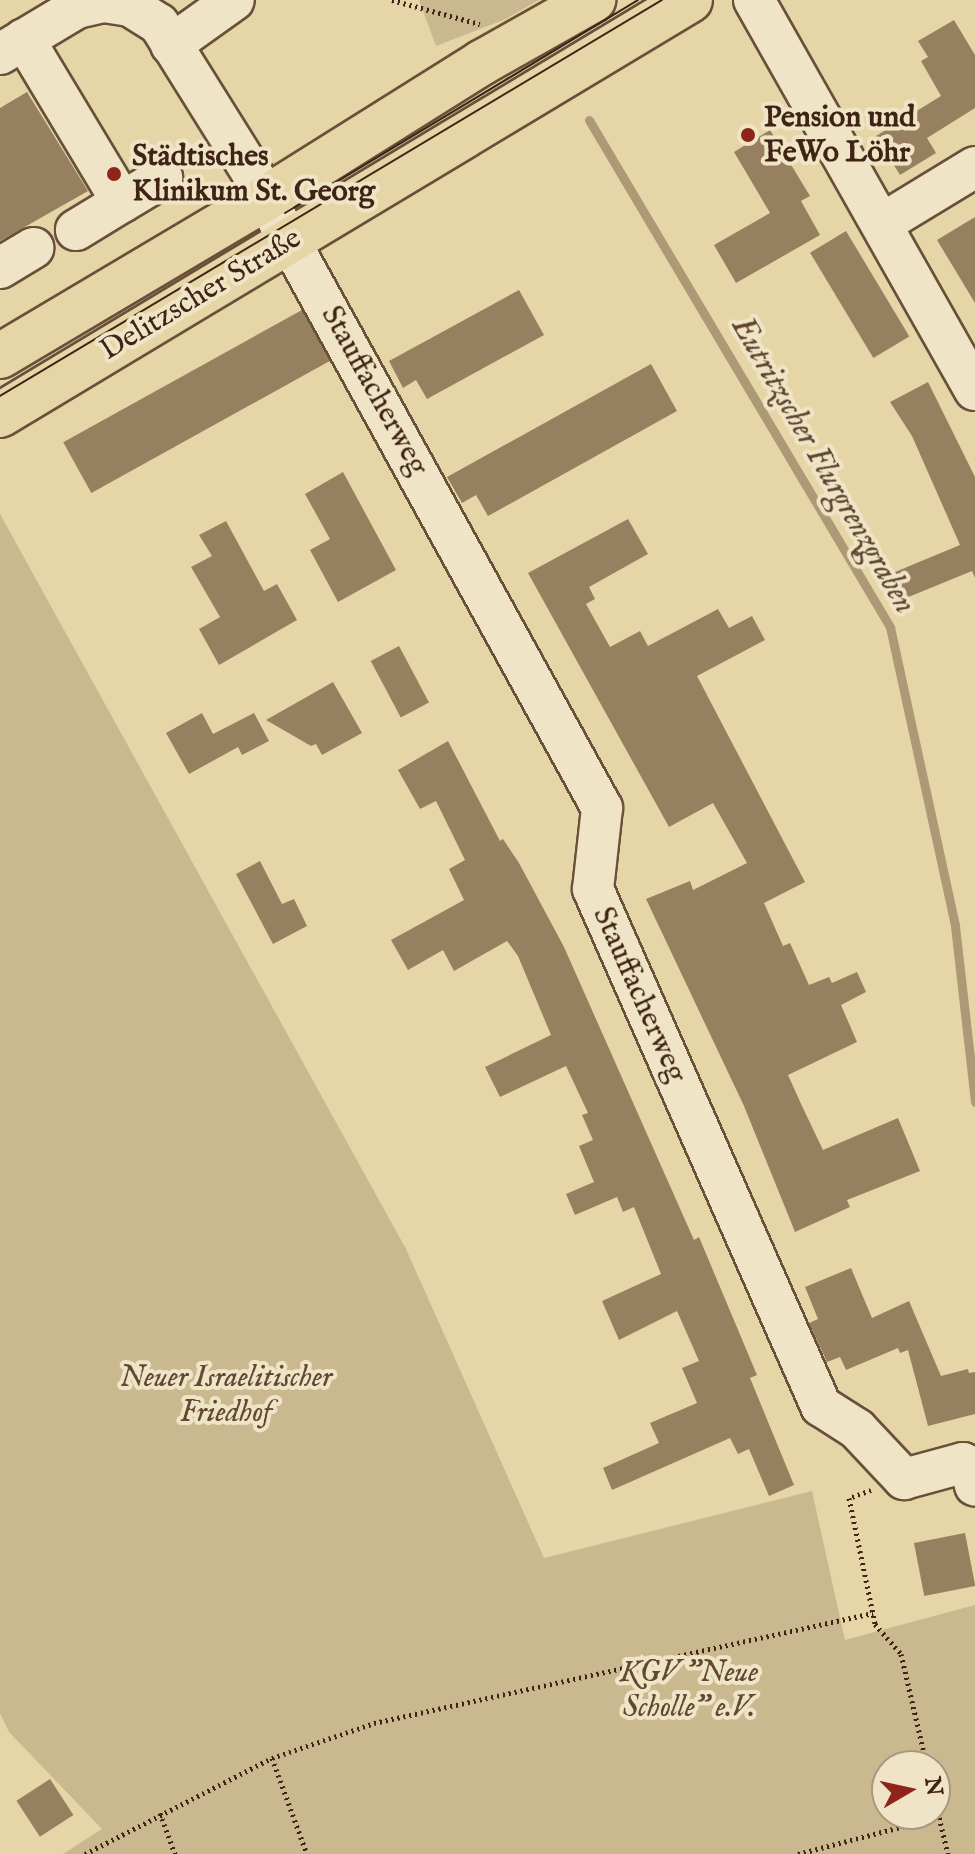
<!DOCTYPE html>
<meta charset="utf-8">
<style>
body{margin:0}
#map{position:relative;width:975px;height:1854px;overflow:hidden;background:#e6d6a7;font-family:"IM FELL English",serif}
div>[style]{position:absolute}
[style*='--x']{left:calc(var(--x)*1px);top:calc(var(--y)*1px);width:calc(var(--w)*1px);rotate:calc(var(--a)*1deg)}
.green>*{inset:0;background:#cab88e}
.stream>*{height:9px;margin:-4.5px;padding:0 4.5px;transform-origin:4.5px;border-radius:4.5px;background:#ad9975}
.building>*{inset:0;background:#968060;transform-origin:0 0}
.path>*{height:5px;margin-top:-2.5px;transform-origin:0;background:repeating-linear-gradient(90deg,#3f2314 0 2px,transparent 0 6px)}
.roads{filter:drop-shadow(2px 0 #695039) drop-shadow(-2px 0 #695039) drop-shadow(0 2px #695039) drop-shadow(0 -2px #695039)}
.minor>*{height:40px;margin:-20px;padding:0 20px;transform-origin:20px;border-radius:20px;background:#efe4c6}
.major>*{height:44px;margin:-22px;padding:0 22px;transform-origin:22px;border-radius:22px;background:#e6d6a7}
.tram>*{height:2px;margin:-1px;padding:0 1px;transform-origin:1px;border-radius:1px;background:#3f2314}
.dots>*{width:22px;height:22px;translate:-50% -50%;box-sizing:border-box;border:4px solid #efe4c6;border-radius:50%}
span{translate:-50% -50%;white-space:nowrap;text-align:center;line-height:1.15;-webkit-text-stroke:8px #efe4c6;paint-order:stroke}
.poi-label{font-size:30px;color:#3f2314;font-weight:700}
.left{translate:0 -50%;text-align:left}
.street-label{font-size:30px;color:#3f2314}
.park-label{font-size:30px;color:#624832;font-style:italic}
.water-label{font-size:32px;color:#604631;font-style:italic}
.north{position:absolute;left:871px;top:1750px;width:80px;height:80px;box-sizing:border-box;background:#efe4c6;border:2px solid #a9977f;border-radius:50%;rotate:81deg;font-size:22px;font-weight:700;line-height:32px;text-align:center;color:#3f2314}
.north::after{content:'';display:block;margin:auto;width:28px;height:36px;background:#8f2418;clip-path:polygon(50% 0,100% 100%,50% 72%,0 100%)}
</style>
<div id="map">
<div class="green">
<i style="clip-path:polygon(419px 0,539px 0,506px 19px,436px 46px)"></i>
<i style="clip-path:polygon(evenodd,0 514px,406px 1249px,544px 1558px,812px 1491px,845px 1640px,975px 1605px,975px 1854px,63px 1854px,102px 1829px,9px 1732px,0 1713px,0 514px,887px 1766px,935px 1766px,935px 1814px,887px 1814px,887px 1766px)"></i>
</div>
<div class="stream">
<i style="--x:589;--y:120;--w:590;--a:59.3"></i>
<i style="--x:890;--y:627;--w:306;--a:77.7"></i>
<i style="--x:955;--y:926;--w:177;--a:83.5"></i>
</div>
<div class="building">
<i style="clip-path:polygon(954px 20px,975px 55px,975px 108px,927px 138px,936px 153px,900px 175px,876px 136px,941px 96px,921px 61px,928px 57px,918px 41px)"></i>
<i style="clip-path:polygon(27px 92px,88px 191px,0 241px,0 108px)"></i>
<i style="clip-path:polygon(770px 130px,810px 196px,801px 201px,820px 235px,736px 283px,714px 245px,770px 213px,734px 152px)"></i>
<i style="clip-path:polygon(975px 217px,975px 303px,937px 240px)"></i>
<i style="left:846px;top:231px;width:123px;height:42px;rotate:59deg"></i>
<i style="clip-path:polygon(519px 290px,544px 335px,427px 399px,416px 380px,403px 388px,389px 361px)"></i>
<i style="left:302px;top:310px;width:58px;height:273px;rotate:61deg"></i>
<i style="clip-path:polygon(651px 364px,677px 411px,488px 516px,476px 495px,462px 503px,447px 477px)"></i>
<i style="clip-path:polygon(928px 382px,975px 477px,975px 578px,972px 571px,906px 598px,895px 572px,960px 545px,912px 436px,890px 402px)"></i>
<i style="clip-path:polygon(343px 472px,396px 570px,338px 602px,310px 550px,330px 539px,305px 494px)"></i>
<i style="clip-path:polygon(628px 519px,648px 554px,589px 587px,595px 599px,586px 604px,610px 647px,640px 631px,648px 646px,718px 609px,729px 628px,752px 616px,765px 640px,697px 676px,805px 882px,764px 903px,783px 946px,790px 943px,809px 985px,829px 977px,832px 983px,857px 972px,866px 992px,841px 1005px,857px 1042px,788px 1075px,802px 1106px,823px 1150px,898px 1118px,920px 1171px,847px 1200px,850px 1207px,795px 1232px,744px 1106px,646px 899px,690px 881px,693px 890px,747px 863px,713px 803px,669px 827px,528px 573px)"></i>
<i style="clip-path:polygon(226px 521px,264px 591px,277px 584px,297px 620px,219px 665px,199px 629px,220px 617px,191px 567px,212px 556px,199px 535px)"></i>
<i style="left:399px;top:646px;width:64px;height:32px;rotate:62deg"></i>
<i style="clip-path:polygon(333px 682px,362px 733px,322px 755px,316px 744px,311px 746px,266px 720px)"></i>
<i style="clip-path:polygon(202px 713px,213px 734px,254px 713px,269px 741px,242px 755px,238px 747px,189px 774px,166px 733px)"></i>
<i style="clip-path:polygon(448px 741px,500px 841px,503px 839px,519px 863px,564px 947px,694px 1240px,699px 1237px,757px 1375px,750px 1378px,794px 1485px,769px 1496px,749px 1449px,738px 1454px,730px 1438px,612px 1490px,603px 1468px,659px 1443px,650px 1423px,697px 1403px,682px 1368px,699px 1361px,677px 1311px,619px 1340px,602px 1301px,661px 1274px,634px 1207px,623px 1212px,617px 1197px,575px 1215px,566px 1194px,594px 1182px,579px 1146px,593px 1140px,582px 1115px,588px 1113px,566px 1066px,500px 1097px,485px 1067px,551px 1035px,518px 956px,507px 941px,454px 971px,443px 950px,408px 970px,391px 940px,464px 900px,449px 869px,465px 860px,436px 801px,420px 809px,398px 770px)"></i>
<i style="clip-path:polygon(260px 861px,282px 904px,294px 899px,307px 926px,273px 944px,236px 874px)"></i>
<i style="clip-path:polygon(851px 1268px,872px 1318px,909px 1301px,941px 1376px,968px 1369px,969px 1373px,975px 1372px,975px 1414px,928px 1426px,908px 1350px,900px 1353px,898px 1348px,846px 1370px,840px 1357px,827px 1362px,809px 1323px,818px 1319px,805px 1287px)"></i>
<i style="left:965px;top:1533px;width:54px;height:52px;rotate:79deg"></i>
<i style="left:50px;top:1779px;width:43px;height:40px;rotate:57deg"></i>
</div>
<div class="path">
<i style="--x:392;--y:0;--w:91;--a:15.3"></i>
<i style="--x:871;--y:1490;--w:23;--a:160"></i>
<i style="--x:849;--y:1498;--w:129;--a:78.3"></i>
<i style="--x:875;--y:1624;--w:40;--a:49"></i>
<i style="--x:901;--y:1654;--w:115;--a:76.9"></i>
<i style="--x:272;--y:1758;--w:102;--a:70"></i>
<i style="--x:935;--y:1800;--w:56;--a:76.5"></i>
<i style="--x:160;--y:1813;--w:44;--a:69.9"></i>
<i style="--x:85;--y:1854;--w:210;--a:-27.2"></i>
<i style="--x:272;--y:1758;--w:108;--a:-18.9"></i>
<i style="--x:374;--y:1723;--w:511;--a:-12.43"></i>
<i style="--x:798;--y:1854;--w:146;--a:-14.7"></i>
</div>
<div class="roads">
<div class="minor">
<i style="--x:754;--y:0;--w:448;--a:60.5"></i>
<i style="--x:24;--y:39;--w:190;--a:59"></i>
<i style="--x:122;--y:202;--w:54;--a:148.7"></i>
<i style="--x:171;--y:45;--w:77;--a:-35.5"></i>
<i style="--x:0;--y:54;--w:90;--a:-30.9"></i>
<i style="--x:77;--y:8;--w:28;--a:-13"></i>
<i style="--x:104;--y:2;--w:26;--a:9"></i>
<i style="--x:130;--y:6;--w:34;--a:32"></i>
<i style="--x:159;--y:24;--w:176;--a:58"></i>
<i style="--x:252;--y:173;--w:725;--a:61.14"></i>
<i style="--x:602;--y:808;--w:81;--a:96.3"></i>
<i style="--x:593;--y:889;--w:565;--a:66.2"></i>
<i style="--x:821;--y:1406;--w:43;--a:32.6"></i>
<i style="--x:857;--y:1429;--w:69;--a:46.8"></i>
<i style="--x:904;--y:1479;--w:61;--a:-15.2"></i>
<i style="--x:963;--y:1463;--w:9;--a:27"></i>
<i style="--x:971;--y:1467;--w:19;--a:78"></i>
<i style="--x:122;--y:202;--w:47;--a:-31"></i>
<i style="--x:883;--y:223;--w:108;--a:-31.3"></i>
<i style="--x:0;--y:268;--w:39;--a:-31"></i>
</div>
<div class="major">
<i style="--x:0;--y:356;--w:309;--a:-30.7"></i>
<i style="--x:266;--y:198;--w:254;--a:-32.1"></i>
<i style="--x:481;--y:63;--w:129;--a:-29.4"></i>
<i style="--x:0;--y:415;--w:805;--a:-31.02"></i>
</div>
</div>
<div class="tram">
<i style="--x:285;--y:213;--w:412;--a:-31.1"></i>
<i style="--x:0;--y:396;--w:771;--a:-30.89"></i>
</div>
<div class="dots">
<i style="left:748px;top:135px;background:#8f2418"></i>
<i style="left:114px;top:174px;background:#8f2418"></i>
</div>
<div class="poi-label">
<span class="left" style="left:764px;top:135px">Pension und<br>FeWo Löhr</span>
<span class="left" style="left:132px;top:174px">Städtisches<br>Klinikum St. Georg</span>
</div>
<div class="street-label">
<span style="left:201px;top:295px;rotate:-31deg">Delitzscher Straße</span>
<span style="left:374px;top:391px;rotate:61deg">Stauffacherweg</span>
<span style="left:639px;top:995px;rotate:66deg">Stauffacherweg</span>
</div>
<div class="park-label">
<span style="left:226px;top:1395px">Neuer Israelitischer<br>Friedhof</span>
<span style="left:689px;top:1690px">KGV "Neue<br>Scholle" e.V.</span>
</div>
<div class="water-label">
<span style="left:822px;top:466px;rotate:60deg">Eutritzscher Flurgrenzgraben</span>
</div>
<div class="north">N</div>
</div>
